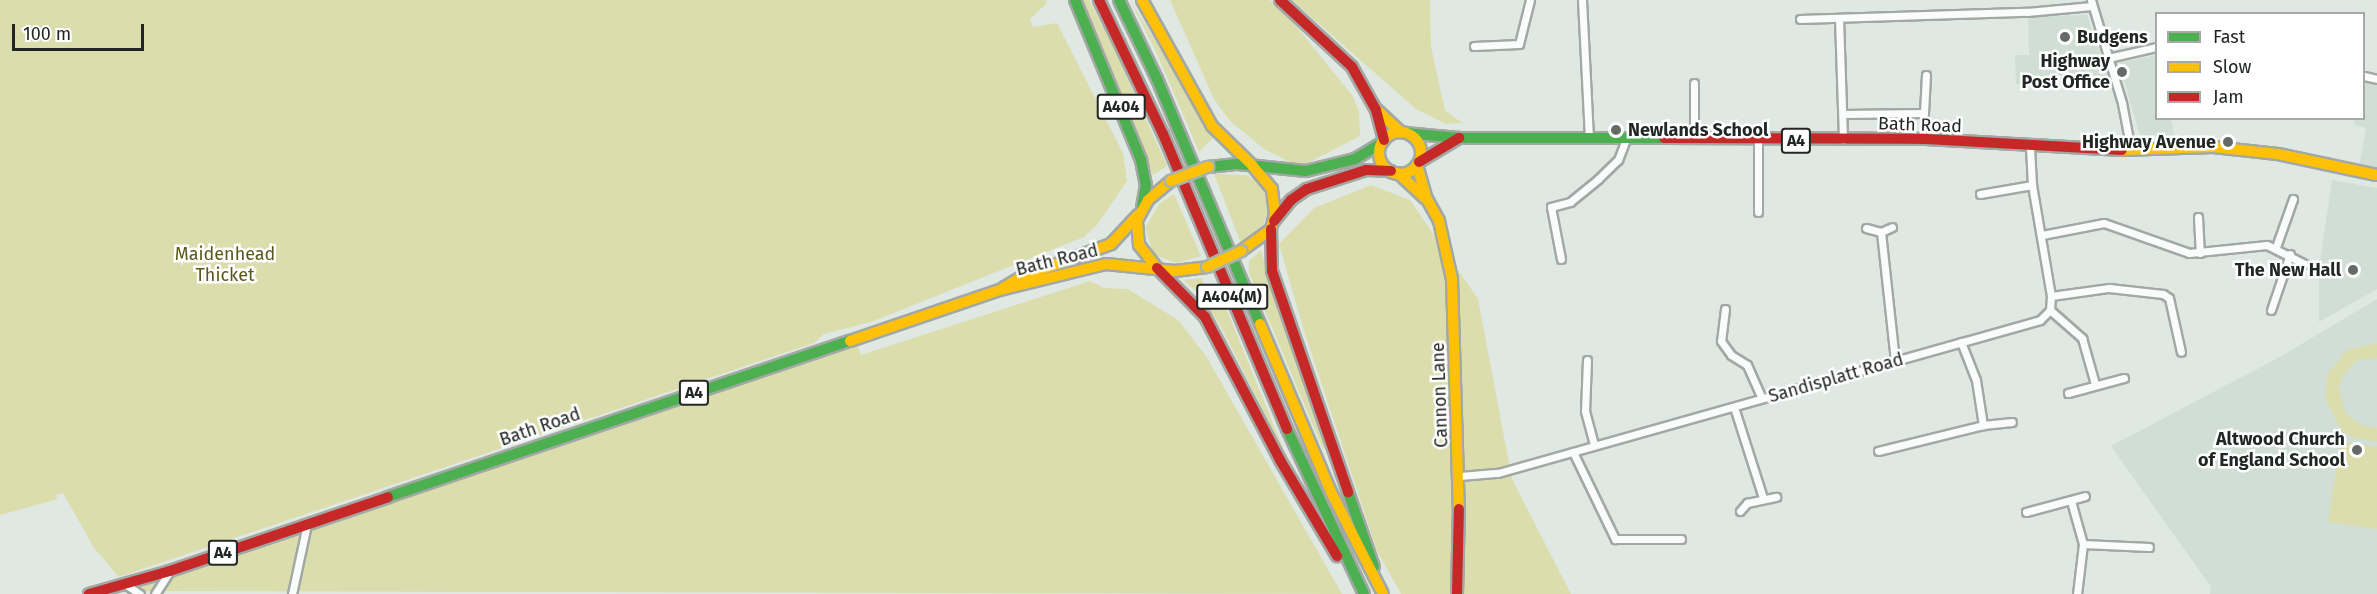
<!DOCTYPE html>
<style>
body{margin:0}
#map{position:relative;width:2377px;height:594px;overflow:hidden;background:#e0e8e3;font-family:"Fira Sans",sans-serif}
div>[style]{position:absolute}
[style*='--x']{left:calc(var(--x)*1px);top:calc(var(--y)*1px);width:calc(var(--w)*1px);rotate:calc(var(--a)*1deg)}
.built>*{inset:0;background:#d0ded5}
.green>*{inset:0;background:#dbddad}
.roads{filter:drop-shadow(2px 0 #a2a8a4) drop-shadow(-2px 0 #a2a8a4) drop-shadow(0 2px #a2a8a4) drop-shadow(0 -2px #a2a8a4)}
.street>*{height:7px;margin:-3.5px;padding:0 3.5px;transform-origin:3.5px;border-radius:3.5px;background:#fafcfb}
.fast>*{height:10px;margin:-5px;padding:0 5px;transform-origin:5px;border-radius:5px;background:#4caf50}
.slow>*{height:10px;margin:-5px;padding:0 5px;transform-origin:5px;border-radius:5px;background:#ffc107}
.slow>.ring{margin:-5px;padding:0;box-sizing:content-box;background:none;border:10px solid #ffc107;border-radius:50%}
.jam>*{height:10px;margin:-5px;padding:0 5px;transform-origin:5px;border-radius:5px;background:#c62828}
.bridges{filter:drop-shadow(2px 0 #aab3a8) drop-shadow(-2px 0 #aab3a8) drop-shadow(0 2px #aab3a8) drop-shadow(0 -2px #aab3a8)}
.slow-bridge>*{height:10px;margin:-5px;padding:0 5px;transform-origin:5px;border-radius:5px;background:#ffc107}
.dots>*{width:16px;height:16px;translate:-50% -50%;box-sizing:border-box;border:3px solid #fff;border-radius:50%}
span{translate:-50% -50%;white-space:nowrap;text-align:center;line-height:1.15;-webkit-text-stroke:5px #fff;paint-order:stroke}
.shield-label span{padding:2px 4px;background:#fff;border:2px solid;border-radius:4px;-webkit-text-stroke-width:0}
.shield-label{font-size:16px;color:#222723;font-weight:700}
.poi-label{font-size:18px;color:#222723;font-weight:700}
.left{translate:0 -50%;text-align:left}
.right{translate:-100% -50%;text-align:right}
.street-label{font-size:18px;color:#222723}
.park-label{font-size:18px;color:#5a5719}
.legend{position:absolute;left:2155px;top:12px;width:210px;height:108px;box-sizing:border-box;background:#fff;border:2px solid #a7a9a7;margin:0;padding:8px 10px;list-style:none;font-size:18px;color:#222723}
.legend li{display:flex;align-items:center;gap:12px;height:30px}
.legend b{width:30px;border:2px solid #a7a9a7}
.scale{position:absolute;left:12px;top:24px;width:132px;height:27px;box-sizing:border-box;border:3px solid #222723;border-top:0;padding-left:8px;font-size:18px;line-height:21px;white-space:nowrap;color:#222723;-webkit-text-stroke:4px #fff;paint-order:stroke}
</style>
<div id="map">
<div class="built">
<i style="clip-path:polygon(2087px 15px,2109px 81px,2016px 84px,2015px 55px,2029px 55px,2028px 17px)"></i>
<i style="clip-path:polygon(2156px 55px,2156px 118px,2171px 119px,2174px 136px,2141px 139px,2119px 63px)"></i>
<i style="clip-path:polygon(2364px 82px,2377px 85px,2377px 170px,2359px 166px,2366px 128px,2354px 125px,2355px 119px,2364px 118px)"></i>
<i style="clip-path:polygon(2332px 180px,2377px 188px,2377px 289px,2319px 322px,2319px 268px)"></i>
<i style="clip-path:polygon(2377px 299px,2377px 594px,2210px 594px,2211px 587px,2111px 446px,2278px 358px)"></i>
</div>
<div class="green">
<i style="clip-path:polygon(0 0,1046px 0,1047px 3px,1030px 19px,1033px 27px,1057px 23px,1123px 153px,1127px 181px,1097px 225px,1084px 237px,871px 322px,824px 334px,814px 343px,119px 577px,94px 548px,63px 493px,55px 495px,58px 499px,0 515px)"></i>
<i style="clip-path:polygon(1081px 0,1089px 0,1114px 48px,1167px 166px,1153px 175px)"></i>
<i style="clip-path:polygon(1130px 0,1215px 136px,1199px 152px,1157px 54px)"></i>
<i style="clip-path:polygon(1170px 0,1270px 0,1291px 20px,1352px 95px,1359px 111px,1360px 136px,1300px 167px,1264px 149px,1230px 121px,1214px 99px)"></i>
<i style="clip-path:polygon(1292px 0,1430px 0,1431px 47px,1445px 110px,1462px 123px,1446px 124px,1416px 109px)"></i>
<i style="clip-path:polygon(1214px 174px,1246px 175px,1261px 184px,1270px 207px,1261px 229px,1251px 241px,1240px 241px)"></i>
<i style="clip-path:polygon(1371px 185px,1410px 200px,1478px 299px,1512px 479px,1571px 594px,1401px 594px,1377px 551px,1303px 328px,1279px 244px,1314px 208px)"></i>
<i style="clip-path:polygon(1174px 194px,1201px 256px,1177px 263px,1154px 255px,1145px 228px,1159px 204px)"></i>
<i style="clip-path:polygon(1261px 250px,1271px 287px,1326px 448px,1323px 449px,1249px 273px,1249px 261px)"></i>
<i style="clip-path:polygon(1202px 278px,1203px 284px,1215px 287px,1228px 313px,1288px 460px,1222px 329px,1200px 294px,1183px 280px)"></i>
<i style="clip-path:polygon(1090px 281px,1104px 288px,1128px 289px,1178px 320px,1206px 356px,1342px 594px,131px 591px,857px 344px,861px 355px)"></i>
<i style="clip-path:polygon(2377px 343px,2377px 358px,2357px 360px,2343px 375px,2339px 389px,2346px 414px,2363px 426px,2377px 428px,2377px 442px,2352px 437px,2341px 430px,2325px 397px,2328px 374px,2347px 350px)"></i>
<i style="clip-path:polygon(2340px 442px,2377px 447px,2377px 529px,2328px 522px)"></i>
</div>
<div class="roads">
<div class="street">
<i style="--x:1582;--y:0;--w:137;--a:87.1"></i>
<i style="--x:2091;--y:0;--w:108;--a:73.2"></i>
<i style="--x:2122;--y:103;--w:48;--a:79.2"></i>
<i style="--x:1839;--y:18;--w:122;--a:88.1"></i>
<i style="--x:1800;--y:19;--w:227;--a:-1.8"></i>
<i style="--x:2027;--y:12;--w:65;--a:-5.3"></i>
<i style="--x:1474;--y:46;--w:45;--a:-2.5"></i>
<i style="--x:1519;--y:44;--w:45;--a:-76"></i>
<i style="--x:2108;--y:58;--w:49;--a:-12.9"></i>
<i style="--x:2364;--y:76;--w:13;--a:13"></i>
<i style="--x:1843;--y:114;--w:81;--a:-0.7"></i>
<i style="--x:1924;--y:113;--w:38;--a:-87"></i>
<i style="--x:1694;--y:138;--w:55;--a:-90"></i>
<i style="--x:1758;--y:141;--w:71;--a:90"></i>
<i style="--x:1980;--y:194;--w:53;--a:-9.8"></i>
<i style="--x:2198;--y:217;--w:36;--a:87"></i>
<i style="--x:1866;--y:228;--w:16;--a:15"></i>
<i style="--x:1881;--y:232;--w:12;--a:-24"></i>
<i style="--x:1881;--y:232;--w:130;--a:83.8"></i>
<i style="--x:2042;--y:235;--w:63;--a:-11"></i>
<i style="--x:2104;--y:223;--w:90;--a:19.4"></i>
<i style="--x:2189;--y:253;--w:78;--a:-5.9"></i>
<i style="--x:2267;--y:245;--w:42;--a:26.6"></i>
<i style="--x:2276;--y:247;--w:51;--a:-70.5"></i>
<i style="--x:1561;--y:259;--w:53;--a:-100.9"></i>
<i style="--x:1551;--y:207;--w:20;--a:-15"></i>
<i style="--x:1570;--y:202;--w:36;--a:-39"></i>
<i style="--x:1598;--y:179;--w:28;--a:-44"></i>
<i style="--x:1618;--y:160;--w:25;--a:-69"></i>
<i style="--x:2051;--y:296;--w:59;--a:-7.9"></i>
<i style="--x:2109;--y:288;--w:54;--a:6.3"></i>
<i style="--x:2163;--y:294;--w:7;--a:34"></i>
<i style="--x:2169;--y:298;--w:55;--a:77.5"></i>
<i style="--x:1725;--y:309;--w:32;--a:97"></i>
<i style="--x:1721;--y:341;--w:17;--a:54"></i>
<i style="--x:1731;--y:355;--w:19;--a:32"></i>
<i style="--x:1747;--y:365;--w:36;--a:66"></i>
<i style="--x:2050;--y:310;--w:43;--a:41.2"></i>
<i style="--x:2082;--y:338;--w:48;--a:74.2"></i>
<i style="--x:2271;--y:310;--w:59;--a:-71.3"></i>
<i style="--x:1961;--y:342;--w:41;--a:68.5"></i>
<i style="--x:1976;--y:380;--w:46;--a:81.2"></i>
<i style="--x:1587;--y:360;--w:51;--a:92.2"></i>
<i style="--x:1585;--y:411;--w:35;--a:75"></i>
<i style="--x:2068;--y:393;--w:58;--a:-15"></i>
<i style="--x:1734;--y:407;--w:96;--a:72.3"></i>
<i style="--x:1878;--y:451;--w:108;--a:-13.9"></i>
<i style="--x:1983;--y:425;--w:29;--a:-6"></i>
<i style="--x:1573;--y:452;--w:97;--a:64.2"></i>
<i style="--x:1615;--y:539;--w:66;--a:0"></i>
<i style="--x:1460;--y:476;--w:38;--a:-5"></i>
<i style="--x:1498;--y:473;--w:563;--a:-15.76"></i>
<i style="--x:2040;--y:320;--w:14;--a:-45"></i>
<i style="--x:2050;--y:310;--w:14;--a:-86"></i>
<i style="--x:2051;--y:296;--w:113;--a:-99.7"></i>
<i style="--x:2032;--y:185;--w:36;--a:-93"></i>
<i style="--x:2071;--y:501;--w:45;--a:74.4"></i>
<i style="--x:2083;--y:544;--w:50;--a:96.8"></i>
<i style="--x:1740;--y:511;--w:11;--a:-49"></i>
<i style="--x:1747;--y:503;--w:30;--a:-12"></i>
<i style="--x:2026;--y:512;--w:61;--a:-15.2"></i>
<i style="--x:2083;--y:544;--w:66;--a:2.6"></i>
<i style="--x:125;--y:584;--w:18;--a:34"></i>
<i style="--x:155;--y:594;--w:27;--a:-57"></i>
<i style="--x:292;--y:594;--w:72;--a:-77.9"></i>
</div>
<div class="fast">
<i style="--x:1075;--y:0;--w:173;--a:67.6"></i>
<i style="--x:1141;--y:160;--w:25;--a:79"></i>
<i style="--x:1146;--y:185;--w:22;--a:100"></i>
<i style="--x:1119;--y:0;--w:88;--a:64.3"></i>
<i style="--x:1157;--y:79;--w:266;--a:67.2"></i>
<i style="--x:1405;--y:133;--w:54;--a:5.3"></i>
<i style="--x:1459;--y:138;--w:205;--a:0"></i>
<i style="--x:1208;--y:167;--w:30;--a:-6"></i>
<i style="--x:1238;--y:164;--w:68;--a:5.9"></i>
<i style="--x:1306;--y:171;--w:50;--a:-13.8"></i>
<i style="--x:1355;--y:159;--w:31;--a:-31"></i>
<i style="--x:1287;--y:429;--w:182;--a:65"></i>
<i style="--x:1348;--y:492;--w:79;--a:70.9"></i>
<i style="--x:388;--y:497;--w:488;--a:-18.7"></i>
</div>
<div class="slow">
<i style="--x:1142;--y:0;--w:144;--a:60.9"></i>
<i style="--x:1212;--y:126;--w:57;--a:44.3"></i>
<i style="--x:1377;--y:110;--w:33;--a:43"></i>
<i class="ring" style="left:1379px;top:132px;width:32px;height:32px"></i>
<i style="--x:2122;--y:150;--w:91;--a:-1.9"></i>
<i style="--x:2213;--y:147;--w:65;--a:6.1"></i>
<i style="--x:2278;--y:154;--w:101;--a:12"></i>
<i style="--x:1417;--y:165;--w:35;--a:74"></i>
<i style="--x:1427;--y:199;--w:25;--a:61"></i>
<i style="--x:1439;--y:221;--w:59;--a:77.4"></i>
<i style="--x:1452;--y:279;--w:230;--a:88.3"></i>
<i style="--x:1398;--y:173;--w:38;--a:43"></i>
<i style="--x:1241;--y:251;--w:37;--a:-36"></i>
<i style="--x:1271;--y:229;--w:16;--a:-75"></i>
<i style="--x:1275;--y:214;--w:25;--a:-97"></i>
<i style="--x:1272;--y:189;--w:30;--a:-130"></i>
<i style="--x:1157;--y:268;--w:29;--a:-128"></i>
<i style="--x:1139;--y:245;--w:25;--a:-95"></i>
<i style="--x:1137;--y:220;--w:23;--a:-61"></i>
<i style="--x:1148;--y:200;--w:30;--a:-40"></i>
<i style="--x:1003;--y:288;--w:21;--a:-31"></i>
<i style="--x:1021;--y:277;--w:96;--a:-20.1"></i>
<i style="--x:1111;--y:244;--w:40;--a:-47"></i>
<i style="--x:1260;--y:324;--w:182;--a:67.1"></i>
<i style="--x:1331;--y:492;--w:114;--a:63"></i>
<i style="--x:850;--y:341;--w:158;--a:-18.8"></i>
<i style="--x:1000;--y:290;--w:109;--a:-13.8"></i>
<i style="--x:1106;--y:264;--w:69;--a:5.8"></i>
<i style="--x:1175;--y:271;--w:32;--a:-7"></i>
</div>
<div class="jam">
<i style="--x:1099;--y:0;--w:148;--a:64.5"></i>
<i style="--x:1163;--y:134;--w:320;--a:67.2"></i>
<i style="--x:1280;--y:0;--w:98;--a:42.9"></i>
<i style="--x:1352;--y:67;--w:49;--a:60.8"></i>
<i style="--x:1376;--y:110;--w:31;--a:75"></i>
<i style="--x:1664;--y:138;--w:262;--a:0.2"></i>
<i style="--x:1926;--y:139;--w:196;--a:3.2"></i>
<i style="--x:1419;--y:162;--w:47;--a:-31"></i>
<i style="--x:1274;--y:221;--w:27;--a:-51"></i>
<i style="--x:1291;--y:200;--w:19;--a:-35"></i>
<i style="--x:1307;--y:189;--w:62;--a:-17.9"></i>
<i style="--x:1366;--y:170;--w:25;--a:2"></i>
<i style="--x:1271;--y:229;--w:42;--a:88.6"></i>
<i style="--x:1272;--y:271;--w:234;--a:71"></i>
<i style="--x:1157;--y:268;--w:69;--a:45.6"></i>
<i style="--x:1205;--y:317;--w:161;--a:62.3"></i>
<i style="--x:1280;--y:460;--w:112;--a:59.3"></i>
<i style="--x:89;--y:594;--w:84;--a:-15.9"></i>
<i style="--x:170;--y:571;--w:230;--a:-18.7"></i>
<i style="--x:1457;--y:594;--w:85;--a:-88.7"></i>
</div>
</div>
<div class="bridges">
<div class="slow-bridge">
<i style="--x:1171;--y:181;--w:40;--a:-21"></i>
<i style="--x:1207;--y:267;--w:38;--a:-25"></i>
</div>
</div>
<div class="dots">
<i style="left:2065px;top:37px;background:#646b66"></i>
<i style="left:2122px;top:72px;background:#646b66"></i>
<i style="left:1616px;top:130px;background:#646b66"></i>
<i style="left:2228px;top:142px;background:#646b66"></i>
<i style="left:2353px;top:270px;background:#646b66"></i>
<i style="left:2357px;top:450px;background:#646b66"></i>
</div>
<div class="shield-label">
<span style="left:1121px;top:107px">A404</span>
<span style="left:1796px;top:141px">A4</span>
<span style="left:1232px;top:297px">A404(M)</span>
<span style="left:694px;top:393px">A4</span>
<span style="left:223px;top:553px">A4</span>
</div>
<div class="poi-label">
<span class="left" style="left:2077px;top:37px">Budgens</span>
<span class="right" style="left:2110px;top:72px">Highway<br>Post Office</span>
<span class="left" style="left:1628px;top:130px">Newlands School</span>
<span class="right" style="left:2216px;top:142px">Highway Avenue</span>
<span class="right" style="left:2341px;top:270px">The New Hall</span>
<span class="right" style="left:2345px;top:450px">Altwood Church<br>of England School</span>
</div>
<div class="street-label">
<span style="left:1920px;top:125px;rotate:2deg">Bath Road</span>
<span style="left:1057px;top:260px;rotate:-14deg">Bath Road</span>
<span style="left:1836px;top:378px;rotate:-16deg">Sandisplatt Road</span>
<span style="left:1440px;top:395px;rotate:-92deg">Cannon Lane</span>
<span style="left:540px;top:427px;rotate:-19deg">Bath Road</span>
</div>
<div class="park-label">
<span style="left:225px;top:265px">Maidenhead<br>Thicket</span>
</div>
<ul class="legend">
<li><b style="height:8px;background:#4caf50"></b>Fast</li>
<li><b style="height:8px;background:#ffc107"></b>Slow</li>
<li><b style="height:8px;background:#c62828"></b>Jam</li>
</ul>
<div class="scale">100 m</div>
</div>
